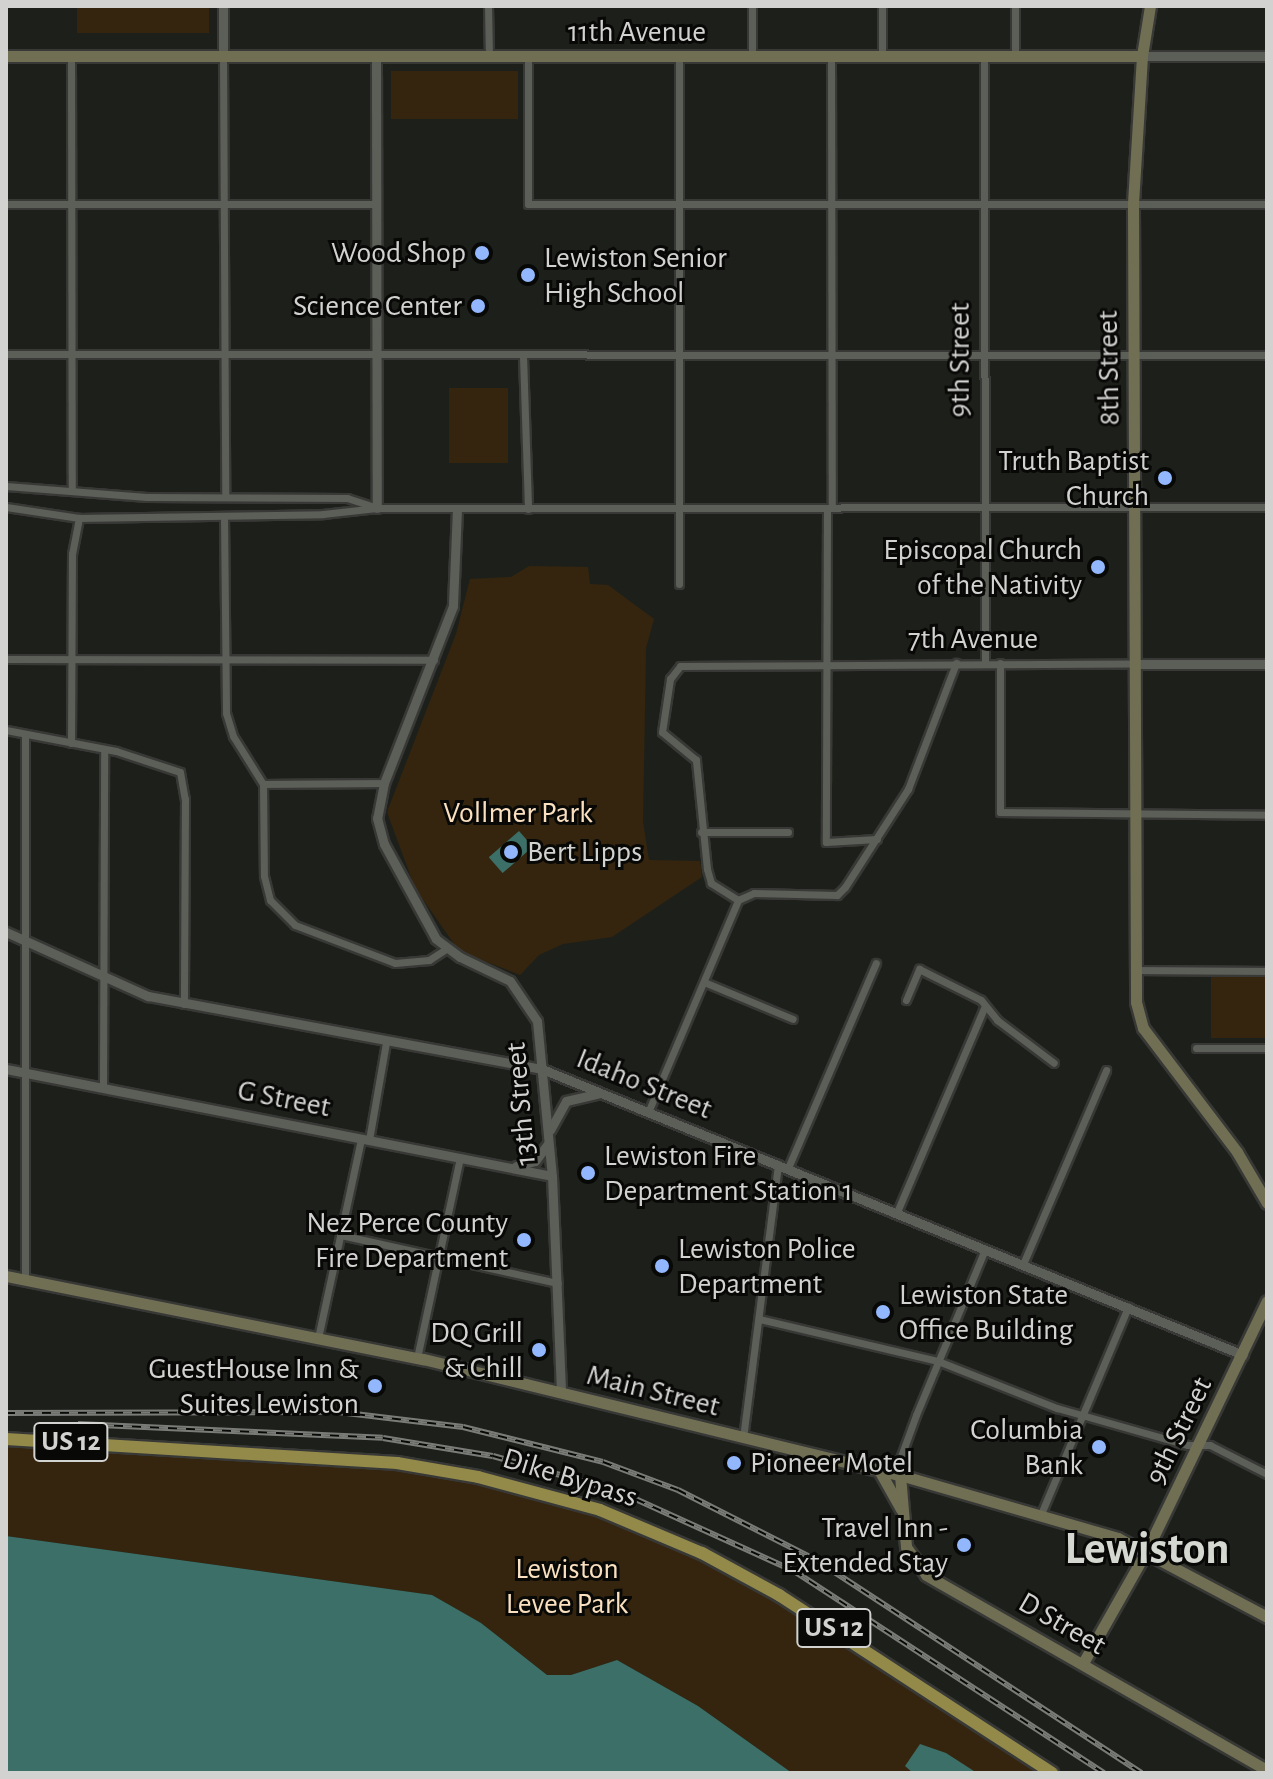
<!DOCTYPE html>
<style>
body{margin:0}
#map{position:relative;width:1273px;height:1779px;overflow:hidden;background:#1d201a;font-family:"Alegreya Sans",sans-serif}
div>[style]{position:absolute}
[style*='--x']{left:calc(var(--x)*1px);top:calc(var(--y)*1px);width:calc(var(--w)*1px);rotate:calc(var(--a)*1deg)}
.green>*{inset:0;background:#36250e;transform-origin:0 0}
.water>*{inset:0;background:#3c6f67;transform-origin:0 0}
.roads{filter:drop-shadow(2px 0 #383936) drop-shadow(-2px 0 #383936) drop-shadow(0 2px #383936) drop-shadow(0 -2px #383936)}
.minor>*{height:7px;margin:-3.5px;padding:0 3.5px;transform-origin:3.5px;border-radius:3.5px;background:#5c5f58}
.tertiary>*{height:9px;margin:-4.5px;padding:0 4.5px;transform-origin:4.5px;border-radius:4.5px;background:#5c5f58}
.secondary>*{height:11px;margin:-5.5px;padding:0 5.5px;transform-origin:5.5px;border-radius:5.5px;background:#716f53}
.trunk>*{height:12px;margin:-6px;padding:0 6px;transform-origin:6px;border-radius:6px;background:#938a4a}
.rail>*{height:6px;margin-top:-3px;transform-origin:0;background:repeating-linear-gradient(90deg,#080907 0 9px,#7a7c78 0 18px);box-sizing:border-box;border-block:2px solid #7a7c78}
.dots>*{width:22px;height:22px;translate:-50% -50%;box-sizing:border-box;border:4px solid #080907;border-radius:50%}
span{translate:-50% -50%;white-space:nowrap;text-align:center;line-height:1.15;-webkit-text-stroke:6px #080907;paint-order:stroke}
.shield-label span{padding:2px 6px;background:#080907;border:2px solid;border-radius:6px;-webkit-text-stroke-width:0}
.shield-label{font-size:28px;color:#d2d3d0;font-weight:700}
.street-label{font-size:30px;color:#d2d3d0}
.poi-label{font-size:30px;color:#d2d3d0}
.right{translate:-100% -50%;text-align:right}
.left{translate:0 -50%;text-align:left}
.park-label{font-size:30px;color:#fae0bf}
.town-label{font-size:46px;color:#d5d8d1;font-weight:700}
.frame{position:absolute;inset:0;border:8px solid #d2d3d0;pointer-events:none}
</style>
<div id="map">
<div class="green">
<i style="left:77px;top:6px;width:132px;height:27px"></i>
<i style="left:391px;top:71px;width:127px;height:48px"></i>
<i style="left:449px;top:388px;width:59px;height:75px"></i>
<i style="clip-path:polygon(529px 566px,588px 567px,590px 584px,608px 585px,654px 619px,646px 648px,643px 822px,649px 860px,700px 861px,702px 877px,612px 937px,563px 944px,539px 955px,520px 975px,459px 951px,415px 888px,387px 812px,456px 634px,470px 579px,511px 577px)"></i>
<i style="left:1211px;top:977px;width:56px;height:61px"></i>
<i style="clip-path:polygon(6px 1439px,325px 1454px,521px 1488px,702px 1553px,1052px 1773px,792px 1773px,698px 1706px,617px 1660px,571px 1675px,547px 1675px,481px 1623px,432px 1595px,6px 1536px)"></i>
</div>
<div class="water">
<i style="left:519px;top:831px;width:21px;height:40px;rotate:49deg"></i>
<i style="clip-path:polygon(6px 1536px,432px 1595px,481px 1623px,547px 1675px,571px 1675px,617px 1660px,698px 1706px,792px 1773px,6px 1773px)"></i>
<i style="clip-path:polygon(920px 1744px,946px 1753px,977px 1773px,913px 1773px,905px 1766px)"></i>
</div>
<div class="roads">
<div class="minor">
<i style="--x:488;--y:6;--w:50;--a:88.9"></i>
<i style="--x:752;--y:6;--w:50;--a:90"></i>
<i style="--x:882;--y:6;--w:50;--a:90"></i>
<i style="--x:1015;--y:6;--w:50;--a:90"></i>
<i style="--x:71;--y:56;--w:435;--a:89.9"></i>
<i style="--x:223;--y:56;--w:441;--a:89.7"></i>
<i style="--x:528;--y:56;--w:148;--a:90"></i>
<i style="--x:528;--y:204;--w:739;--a:0"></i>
<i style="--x:679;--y:56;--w:528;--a:90"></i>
<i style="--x:831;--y:56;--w:452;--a:89.9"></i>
<i style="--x:984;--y:56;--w:607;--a:89.91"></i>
<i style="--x:6;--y:204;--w:370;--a:0"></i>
<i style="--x:6;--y:354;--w:1261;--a:0.05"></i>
<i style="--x:523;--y:356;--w:153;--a:88.1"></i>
<i style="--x:6;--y:486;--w:141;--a:4.5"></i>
<i style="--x:147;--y:497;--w:200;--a:0.3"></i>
<i style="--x:347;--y:498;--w:25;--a:18"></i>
<i style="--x:6;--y:507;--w:74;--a:8.6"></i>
<i style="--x:79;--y:518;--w:244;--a:-0.9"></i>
<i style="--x:323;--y:514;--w:54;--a:-6.3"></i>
<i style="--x:377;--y:508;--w:890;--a:-0.06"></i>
<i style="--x:827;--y:508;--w:334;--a:90.2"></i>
<i style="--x:826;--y:842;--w:51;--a:-3.4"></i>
<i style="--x:224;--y:517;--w:196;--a:89.4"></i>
<i style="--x:226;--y:713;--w:24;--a:73"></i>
<i style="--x:233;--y:736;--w:57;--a:58"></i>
<i style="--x:263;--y:784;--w:92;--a:89.4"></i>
<i style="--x:264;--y:876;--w:25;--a:76"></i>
<i style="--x:270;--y:900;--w:35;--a:45"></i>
<i style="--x:295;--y:925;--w:107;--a:20.8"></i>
<i style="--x:395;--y:963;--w:34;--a:-5"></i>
<i style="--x:429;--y:960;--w:20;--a:-33"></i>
<i style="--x:6;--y:659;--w:428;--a:0.1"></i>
<i style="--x:1000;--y:663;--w:149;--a:90"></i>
<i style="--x:1000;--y:812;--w:267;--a:0.6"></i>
<i style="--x:6;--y:730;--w:112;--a:10.8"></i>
<i style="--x:116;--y:751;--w:67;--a:18.2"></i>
<i style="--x:180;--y:772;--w:27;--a:80"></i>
<i style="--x:185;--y:799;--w:205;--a:90.3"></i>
<i style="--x:71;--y:743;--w:189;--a:-89.7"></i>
<i style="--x:72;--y:554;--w:37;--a:-79"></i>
<i style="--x:263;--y:784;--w:121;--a:-0.5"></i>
<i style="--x:701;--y:832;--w:87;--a:0"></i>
<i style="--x:738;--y:900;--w:32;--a:-148"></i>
<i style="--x:711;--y:883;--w:15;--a:-106"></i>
<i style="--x:707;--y:869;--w:110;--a:-95.8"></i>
<i style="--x:696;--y:760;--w:44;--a:-140.5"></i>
<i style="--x:662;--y:732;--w:54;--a:-81.4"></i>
<i style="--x:670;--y:679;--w:16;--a:-52"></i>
<i style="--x:680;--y:666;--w:455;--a:-0.3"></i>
<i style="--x:1136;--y:970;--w:131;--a:0.4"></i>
<i style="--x:704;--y:982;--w:96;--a:22.6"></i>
<i style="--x:906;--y:1000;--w:34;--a:-67"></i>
<i style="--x:919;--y:969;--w:69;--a:26.6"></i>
<i style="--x:981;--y:1000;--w:26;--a:51"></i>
<i style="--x:997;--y:1020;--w:71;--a:37"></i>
<i style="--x:1196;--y:1048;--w:71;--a:0"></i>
<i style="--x:103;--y:1088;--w:339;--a:-89.8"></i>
<i style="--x:649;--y:1110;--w:228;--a:-67"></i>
<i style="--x:738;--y:900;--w:17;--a:-24"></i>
<i style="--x:754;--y:893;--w:83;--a:1.4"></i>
<i style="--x:837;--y:895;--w:11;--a:-45"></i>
<i style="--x:845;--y:887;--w:117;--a:-57.3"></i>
<i style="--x:908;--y:789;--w:135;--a:-69.1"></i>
<i style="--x:369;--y:1140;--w:98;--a:-80.1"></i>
<i style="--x:788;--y:1168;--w:223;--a:-66.8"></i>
<i style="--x:897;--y:1212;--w:222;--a:-66.9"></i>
<i style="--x:341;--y:1235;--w:222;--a:12.5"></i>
<i style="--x:1023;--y:1264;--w:211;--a:-66.8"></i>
<i style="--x:25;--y:1279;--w:545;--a:-90"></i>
<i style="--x:759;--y:1319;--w:184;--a:13.2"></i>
<i style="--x:938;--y:1361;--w:128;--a:21.6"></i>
<i style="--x:1057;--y:1408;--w:136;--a:15.8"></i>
<i style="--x:1188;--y:1445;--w:22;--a:0"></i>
<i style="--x:1210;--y:1445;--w:64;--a:27"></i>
<i style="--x:318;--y:1338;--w:204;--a:-77.8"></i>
<i style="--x:417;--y:1358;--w:205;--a:-77.9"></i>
<i style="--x:743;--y:1438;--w:276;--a:-82.7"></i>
<i style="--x:900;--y:1475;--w:16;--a:-90"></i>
<i style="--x:900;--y:1459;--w:47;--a:-70"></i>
<i style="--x:916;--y:1415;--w:180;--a:-67.4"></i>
<i style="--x:1041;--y:1514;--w:225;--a:-67.2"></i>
</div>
<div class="tertiary">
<i style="--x:223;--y:56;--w:50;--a:-90"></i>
<i style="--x:376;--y:56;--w:452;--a:89.9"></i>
<i style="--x:1142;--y:56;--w:125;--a:0"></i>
<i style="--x:457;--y:509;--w:97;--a:92.4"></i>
<i style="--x:453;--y:606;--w:190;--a:111.3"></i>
<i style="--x:384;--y:783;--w:36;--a:101"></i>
<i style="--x:377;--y:818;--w:27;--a:75"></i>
<i style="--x:384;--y:844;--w:108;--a:61.3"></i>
<i style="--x:436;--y:939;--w:30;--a:37"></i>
<i style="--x:460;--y:957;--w:55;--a:25.6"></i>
<i style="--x:510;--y:981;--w:48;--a:56"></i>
<i style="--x:537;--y:1021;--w:156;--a:84.5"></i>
<i style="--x:552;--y:1176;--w:216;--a:87.6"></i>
<i style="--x:1138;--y:664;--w:129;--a:0"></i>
<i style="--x:6;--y:932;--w:156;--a:24.3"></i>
<i style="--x:148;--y:996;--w:401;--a:10.5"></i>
<i style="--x:542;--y:1069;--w:757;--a:22.19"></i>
<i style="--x:6;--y:1069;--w:556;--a:11.09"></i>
<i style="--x:550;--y:1130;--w:33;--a:-61"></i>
<i style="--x:566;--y:1101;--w:35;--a:-13"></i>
<i style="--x:516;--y:1166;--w:20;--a:-15"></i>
<i style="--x:535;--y:1161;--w:21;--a:-53"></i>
</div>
<div class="secondary">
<i style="--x:1150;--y:6;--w:51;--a:99.1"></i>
<i style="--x:1142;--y:56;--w:148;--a:93.5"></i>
<i style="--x:1133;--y:204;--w:798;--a:89.78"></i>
<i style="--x:1136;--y:1002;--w:27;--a:75"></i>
<i style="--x:1143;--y:1028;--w:156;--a:52.8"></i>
<i style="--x:1237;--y:1152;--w:59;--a:59.5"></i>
<i style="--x:6;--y:56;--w:1136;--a:0"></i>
<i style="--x:6;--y:1276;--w:425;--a:11.3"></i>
<i style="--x:423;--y:1359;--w:491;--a:13.7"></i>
<i style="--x:900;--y:1475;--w:227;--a:16.1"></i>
<i style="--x:1118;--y:1538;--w:169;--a:27.9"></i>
<i style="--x:879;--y:1470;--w:45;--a:60.6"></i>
<i style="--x:900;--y:1475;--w:72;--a:85.2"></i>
<i style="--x:906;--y:1547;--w:34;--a:54"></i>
<i style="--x:926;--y:1575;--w:393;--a:29.8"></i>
<i style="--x:1083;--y:1663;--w:130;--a:-60.5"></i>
<i style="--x:1147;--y:1550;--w:276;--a:-64.3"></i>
</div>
<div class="trunk">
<i style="--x:6;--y:1439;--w:392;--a:3.5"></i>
<i style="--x:397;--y:1463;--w:82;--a:9.8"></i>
<i style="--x:478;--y:1477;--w:126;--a:15.1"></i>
<i style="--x:600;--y:1510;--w:111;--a:22.9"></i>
<i style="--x:702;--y:1553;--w:88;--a:28.6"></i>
<i style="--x:779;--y:1595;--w:326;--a:33.1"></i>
</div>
</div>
<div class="rail">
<i style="--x:6;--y:1413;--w:332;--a:-0.2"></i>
<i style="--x:338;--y:1412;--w:126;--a:6.8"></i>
<i style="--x:463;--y:1427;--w:144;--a:14"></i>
<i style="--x:603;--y:1462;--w:80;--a:20.5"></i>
<i style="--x:678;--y:1490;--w:155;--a:26.9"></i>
<i style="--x:816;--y:1560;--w:389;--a:33.2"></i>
<i style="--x:78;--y:1424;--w:305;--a:2.6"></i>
<i style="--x:383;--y:1438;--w:111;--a:9.3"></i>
<i style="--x:493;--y:1456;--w:132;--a:15.8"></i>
<i style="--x:620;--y:1492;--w:191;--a:24.4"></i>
<i style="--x:794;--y:1571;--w:370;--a:33.1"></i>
</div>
<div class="dots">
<i style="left:482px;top:253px;background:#93b7fd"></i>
<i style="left:528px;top:275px;background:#93b7fd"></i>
<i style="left:478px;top:306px;background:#93b7fd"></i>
<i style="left:1165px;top:478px;background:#93b7fd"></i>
<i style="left:1098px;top:567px;background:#93b7fd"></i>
<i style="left:511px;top:852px;background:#93b7fd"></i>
<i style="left:588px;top:1173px;background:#93b7fd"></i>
<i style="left:524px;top:1240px;background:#93b7fd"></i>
<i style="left:662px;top:1266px;background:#93b7fd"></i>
<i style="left:883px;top:1312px;background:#93b7fd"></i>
<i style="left:539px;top:1350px;background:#93b7fd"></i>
<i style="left:375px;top:1386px;background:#93b7fd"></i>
<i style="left:1099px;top:1447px;background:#93b7fd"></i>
<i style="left:734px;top:1463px;background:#93b7fd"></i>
<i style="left:964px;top:1545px;background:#93b7fd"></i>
</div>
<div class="shield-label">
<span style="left:71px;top:1442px">US 12</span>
<span style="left:834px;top:1628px">US 12</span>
</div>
<div class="street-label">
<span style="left:637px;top:32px">11th Avenue</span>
<span style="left:960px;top:360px;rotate:-90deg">9th Street</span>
<span style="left:1109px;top:368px;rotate:-91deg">8th Street</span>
<span style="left:973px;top:639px">7th Avenue</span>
<span style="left:644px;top:1084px;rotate:22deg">Idaho Street</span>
<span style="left:284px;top:1099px;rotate:11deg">G Street</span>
<span style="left:521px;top:1104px;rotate:-95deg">13th Street</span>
<span style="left:653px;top:1391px;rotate:14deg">Main Street</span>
<span style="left:1179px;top:1431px;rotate:-64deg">9th Street</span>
<span style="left:570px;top:1478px;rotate:17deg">Dike Bypass</span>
<span style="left:1062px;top:1624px;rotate:30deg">D Street</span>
</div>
<div class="poi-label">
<span class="right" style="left:466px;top:253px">Wood Shop</span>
<span class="left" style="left:544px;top:275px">Lewiston Senior<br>High School</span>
<span class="right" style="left:462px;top:306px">Science Center</span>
<span class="right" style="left:1149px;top:478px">Truth Baptist<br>Church</span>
<span class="right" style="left:1082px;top:567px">Episcopal Church<br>of the Nativity</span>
<span class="left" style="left:527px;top:852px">Bert Lipps</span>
<span class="left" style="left:604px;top:1173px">Lewiston Fire<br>Department Station 1</span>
<span class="right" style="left:508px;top:1240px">Nez Perce County<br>Fire Department</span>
<span class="left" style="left:678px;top:1266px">Lewiston Police<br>Department</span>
<span class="left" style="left:899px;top:1312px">Lewiston State<br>Office Building</span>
<span class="right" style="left:523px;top:1350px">DQ Grill<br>&amp; Chill</span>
<span class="right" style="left:359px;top:1386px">GuestHouse Inn &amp;<br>Suites Lewiston</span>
<span class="right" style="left:1083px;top:1447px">Columbia<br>Bank</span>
<span class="left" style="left:750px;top:1463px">Pioneer Motel</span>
<span class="right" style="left:948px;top:1545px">Travel Inn -<br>Extended Stay</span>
</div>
<div class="park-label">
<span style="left:518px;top:813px">Vollmer Park</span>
<span style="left:567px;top:1586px">Lewiston<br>Levee Park</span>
</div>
<div class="town-label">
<span style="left:1147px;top:1549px">Lewiston</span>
</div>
<div class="frame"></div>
</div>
